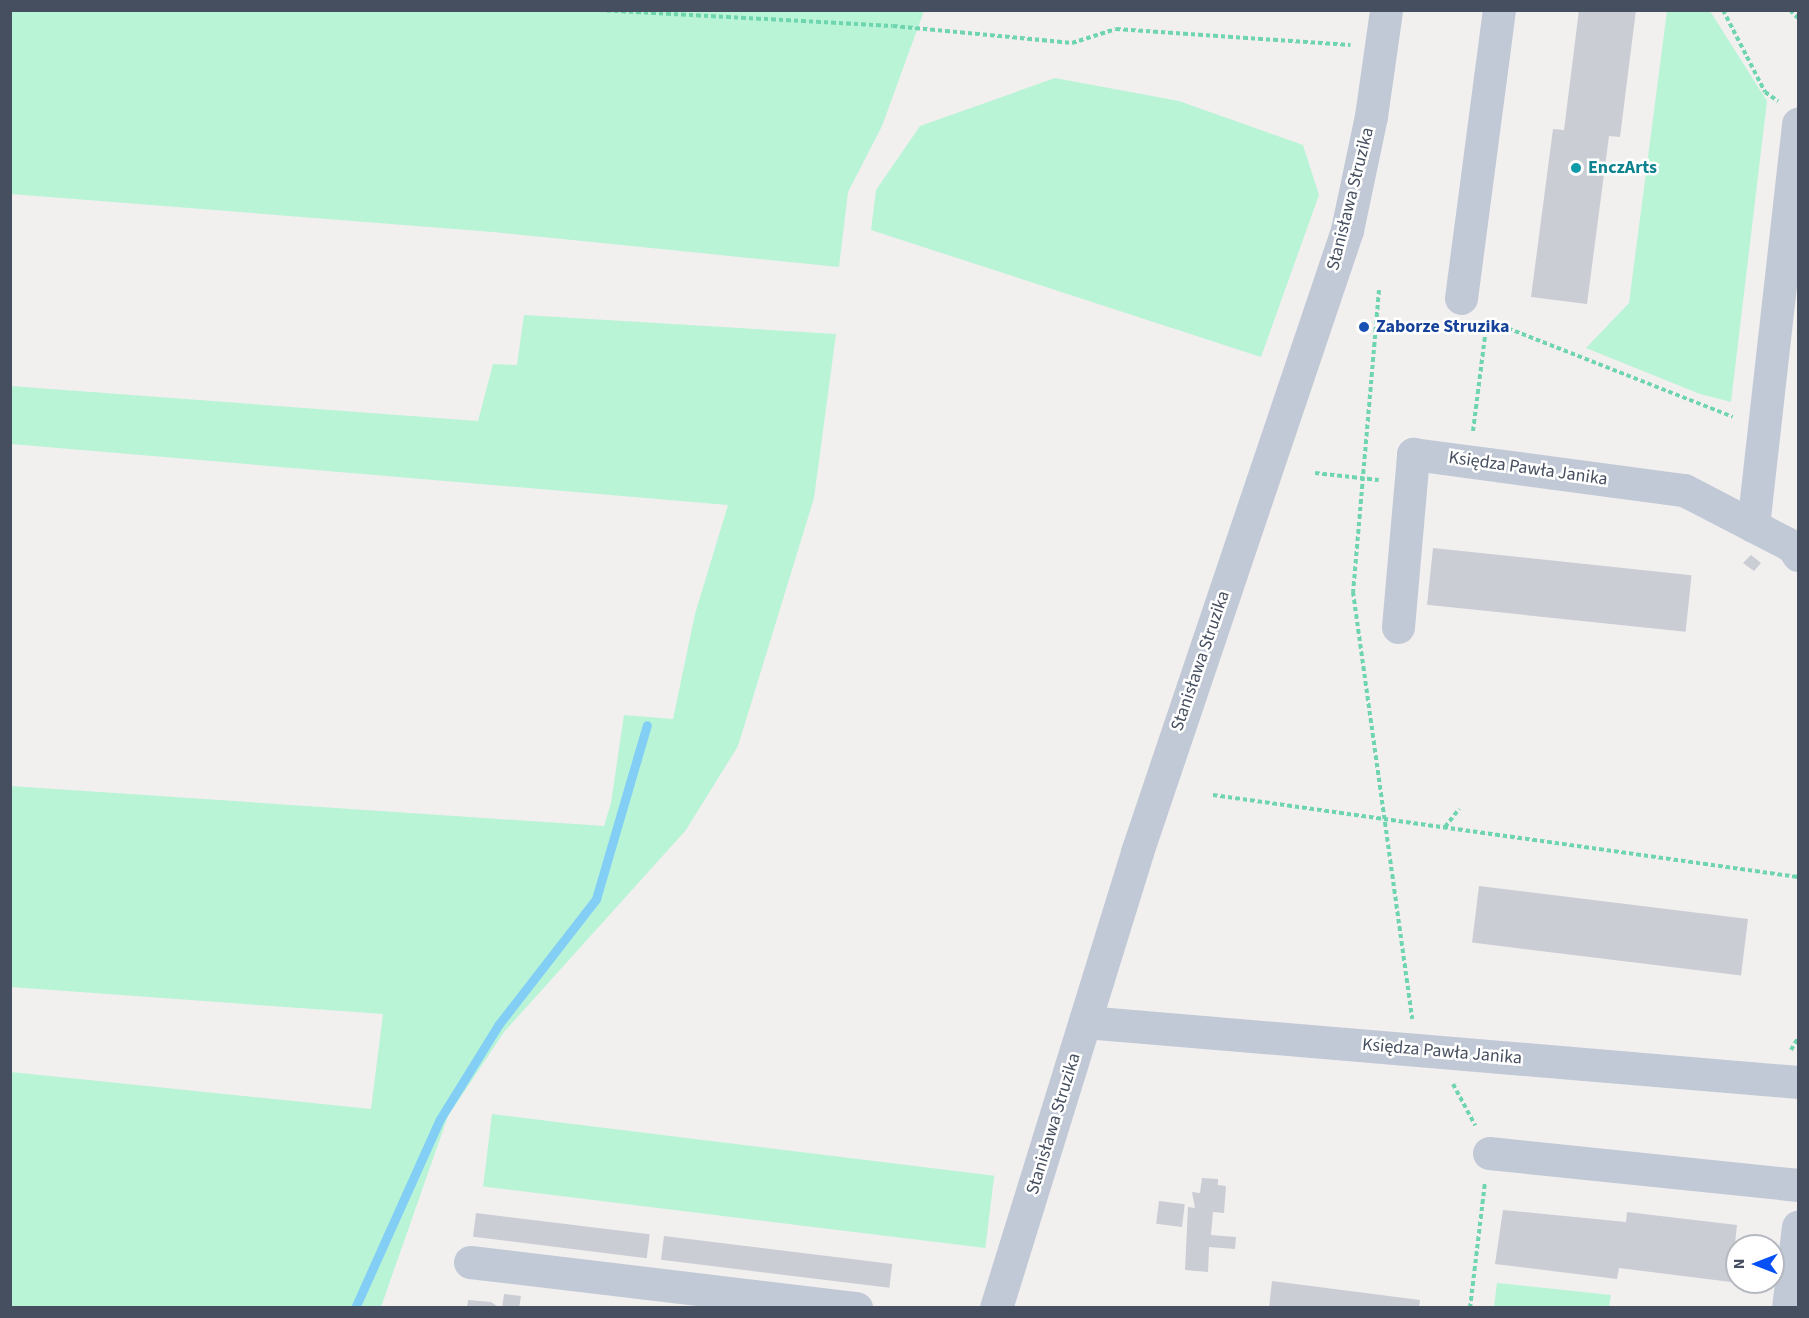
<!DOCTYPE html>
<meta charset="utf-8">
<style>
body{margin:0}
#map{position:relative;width:1809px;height:1318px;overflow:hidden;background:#f2efef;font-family:"Source Sans 3",sans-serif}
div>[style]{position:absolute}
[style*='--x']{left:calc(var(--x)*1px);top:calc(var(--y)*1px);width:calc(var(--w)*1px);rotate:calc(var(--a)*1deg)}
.green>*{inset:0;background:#b9f4d7;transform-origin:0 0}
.stream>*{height:9px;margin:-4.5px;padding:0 4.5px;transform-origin:4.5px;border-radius:4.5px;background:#82cef5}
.building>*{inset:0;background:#cbcdd5;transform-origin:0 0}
.path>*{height:4px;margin-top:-2px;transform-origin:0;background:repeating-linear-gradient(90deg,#6ed5af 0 4.5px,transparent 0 7.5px)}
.minor>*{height:33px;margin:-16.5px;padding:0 16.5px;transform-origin:16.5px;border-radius:16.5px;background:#c1c9d6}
.dots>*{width:16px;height:16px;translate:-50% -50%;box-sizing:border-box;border:3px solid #fff;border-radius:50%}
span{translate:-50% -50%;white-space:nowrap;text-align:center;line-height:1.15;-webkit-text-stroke:5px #fff;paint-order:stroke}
.culture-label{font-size:18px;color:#0d838f;font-weight:700}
.left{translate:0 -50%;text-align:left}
.street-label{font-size:18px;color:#454f5f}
.transit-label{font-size:18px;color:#164399;font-weight:700}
.frame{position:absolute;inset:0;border:12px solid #454f5f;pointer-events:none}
.north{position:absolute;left:1725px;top:1234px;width:60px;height:60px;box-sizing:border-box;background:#fff;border:2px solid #b5b9bf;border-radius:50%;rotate:270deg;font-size:16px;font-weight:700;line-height:24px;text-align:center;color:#454f5f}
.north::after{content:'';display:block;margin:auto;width:21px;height:27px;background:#0650f5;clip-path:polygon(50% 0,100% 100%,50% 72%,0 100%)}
</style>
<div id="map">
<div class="green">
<i style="clip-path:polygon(10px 11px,11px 10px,924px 11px,882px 126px,848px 192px,839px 267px,493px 232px,11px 194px)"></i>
<i style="clip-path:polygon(1667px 11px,1710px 11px,1767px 101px,1731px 402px,1700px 394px,1586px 348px,1629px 303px)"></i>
<i style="clip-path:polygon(1055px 78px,1179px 101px,1303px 145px,1319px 195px,1261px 357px,871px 230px,876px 190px,920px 126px)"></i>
<i style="clip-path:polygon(524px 315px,836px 334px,814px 498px,738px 746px,686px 830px,504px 1032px,448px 1116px,381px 1307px,11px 1307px,11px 1072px,371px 1109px,383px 1014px,11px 987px,11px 786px,604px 826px,611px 803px,624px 715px,673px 719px,695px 614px,728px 505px,11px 444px,11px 386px,478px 421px,493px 364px,517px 365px)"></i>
<i style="left:492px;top:1114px;width:506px;height:73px;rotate:7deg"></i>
<i style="clip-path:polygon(1497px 1283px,1611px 1295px,1609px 1307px,1494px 1307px)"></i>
</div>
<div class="stream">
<i style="--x:355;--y:1308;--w:207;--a:-65.8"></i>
<i style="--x:440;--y:1119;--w:112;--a:-58.2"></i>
<i style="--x:499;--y:1024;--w:158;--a:-52.2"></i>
<i style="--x:596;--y:899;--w:181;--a:-73.7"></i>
</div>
<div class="building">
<i style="clip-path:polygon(1579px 10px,1636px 10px,1620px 137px,1609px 136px,1587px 304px,1531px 297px,1553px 129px,1564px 130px)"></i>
<i style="left:1433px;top:548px;width:260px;height:57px;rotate:6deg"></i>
<i style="clip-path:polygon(1751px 555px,1761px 563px,1754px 571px,1743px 563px)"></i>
<i style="left:1479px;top:886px;width:271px;height:57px;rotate:7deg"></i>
<i style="clip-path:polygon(1202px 1178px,1218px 1179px,1218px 1185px,1226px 1186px,1224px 1213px,1213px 1212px,1211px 1235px,1236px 1237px,1235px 1249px,1209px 1247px,1208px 1272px,1185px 1270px,1188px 1207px,1195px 1208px,1192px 1192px,1200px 1193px)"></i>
<i style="left:1159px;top:1201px;width:26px;height:23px;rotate:7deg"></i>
<i style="clip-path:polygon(1503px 1210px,1626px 1222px,1627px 1212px,1737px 1225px,1731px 1282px,1619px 1268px,1617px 1279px,1495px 1264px)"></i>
<i style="left:476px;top:1213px;width:175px;height:24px;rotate:7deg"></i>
<i style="left:664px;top:1236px;width:230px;height:24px;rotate:7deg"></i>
<i style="clip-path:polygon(1272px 1281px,1420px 1300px,1419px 1308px,1269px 1308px)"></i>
<i style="clip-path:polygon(504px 1294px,521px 1296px,519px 1308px,502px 1308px)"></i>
<i style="clip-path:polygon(468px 1300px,491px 1302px,500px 1308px,467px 1308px)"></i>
</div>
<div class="path">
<i style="--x:599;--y:10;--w:294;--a:3.1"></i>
<i style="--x:893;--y:26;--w:180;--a:5.4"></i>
<i style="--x:1072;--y:43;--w:46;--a:-17.7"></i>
<i style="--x:1116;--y:29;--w:235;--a:3.9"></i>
<i style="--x:1723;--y:10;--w:92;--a:62.9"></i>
<i style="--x:1765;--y:92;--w:16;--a:35"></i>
<i style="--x:1790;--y:10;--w:11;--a:45"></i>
<i style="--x:1379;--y:290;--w:303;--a:94.9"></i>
<i style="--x:1353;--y:592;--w:431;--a:82.1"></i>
<i style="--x:1473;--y:431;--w:112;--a:-82.8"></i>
<i style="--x:1487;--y:320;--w:264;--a:21.5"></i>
<i style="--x:1315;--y:473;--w:64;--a:6.2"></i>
<i style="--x:1213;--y:795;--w:591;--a:7.98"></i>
<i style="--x:1445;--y:827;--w:23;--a:-52"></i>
<i style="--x:1791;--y:1050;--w:14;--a:-60"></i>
<i style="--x:1453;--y:1084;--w:47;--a:61.8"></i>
<i style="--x:1470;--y:1308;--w:126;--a:-83.2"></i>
</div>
<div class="minor">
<i style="--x:1461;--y:298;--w:290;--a:-82.5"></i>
<i style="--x:1753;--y:526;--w:405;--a:-83.6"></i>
<i style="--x:1398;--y:627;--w:174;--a:-85"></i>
<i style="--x:1413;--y:454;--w:273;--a:7.6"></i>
<i style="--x:1684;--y:490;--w:122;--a:27.4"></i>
<i style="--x:1792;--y:546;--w:11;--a:56"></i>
<i style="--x:1085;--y:1022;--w:716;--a:4.81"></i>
<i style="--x:1489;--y:1153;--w:311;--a:5.9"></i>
<i style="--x:470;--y:1262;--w:389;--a:6.8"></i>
<i style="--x:996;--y:1308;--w:477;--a:-72.8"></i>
<i style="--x:1137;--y:852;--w:656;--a:-71.34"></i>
<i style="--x:1347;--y:230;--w:116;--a:-78.1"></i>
<i style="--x:1371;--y:116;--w:107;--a:-81.9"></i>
<i style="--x:1788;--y:1308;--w:82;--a:-83"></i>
</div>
<div class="dots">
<i style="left:1576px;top:168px;background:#0f9aa8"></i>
<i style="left:1364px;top:327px;background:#1a4fb4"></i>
</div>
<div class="culture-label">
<span class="left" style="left:1588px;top:168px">EnczArts</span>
</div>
<div class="street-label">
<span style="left:1351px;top:199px;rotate:-76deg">Stanisława Struzika</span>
<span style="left:1528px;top:469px;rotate:8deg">Księdza Pawła Janika</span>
<span style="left:1201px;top:661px;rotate:-71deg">Stanisława Struzika</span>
<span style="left:1442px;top:1052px;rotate:5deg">Księdza Pawła Janika</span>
<span style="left:1054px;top:1124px;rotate:-73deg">Stanisława Struzika</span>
</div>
<div class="transit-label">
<span class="left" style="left:1376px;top:327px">Zaborze Struzika</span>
</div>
<div class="frame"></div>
<div class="north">N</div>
</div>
